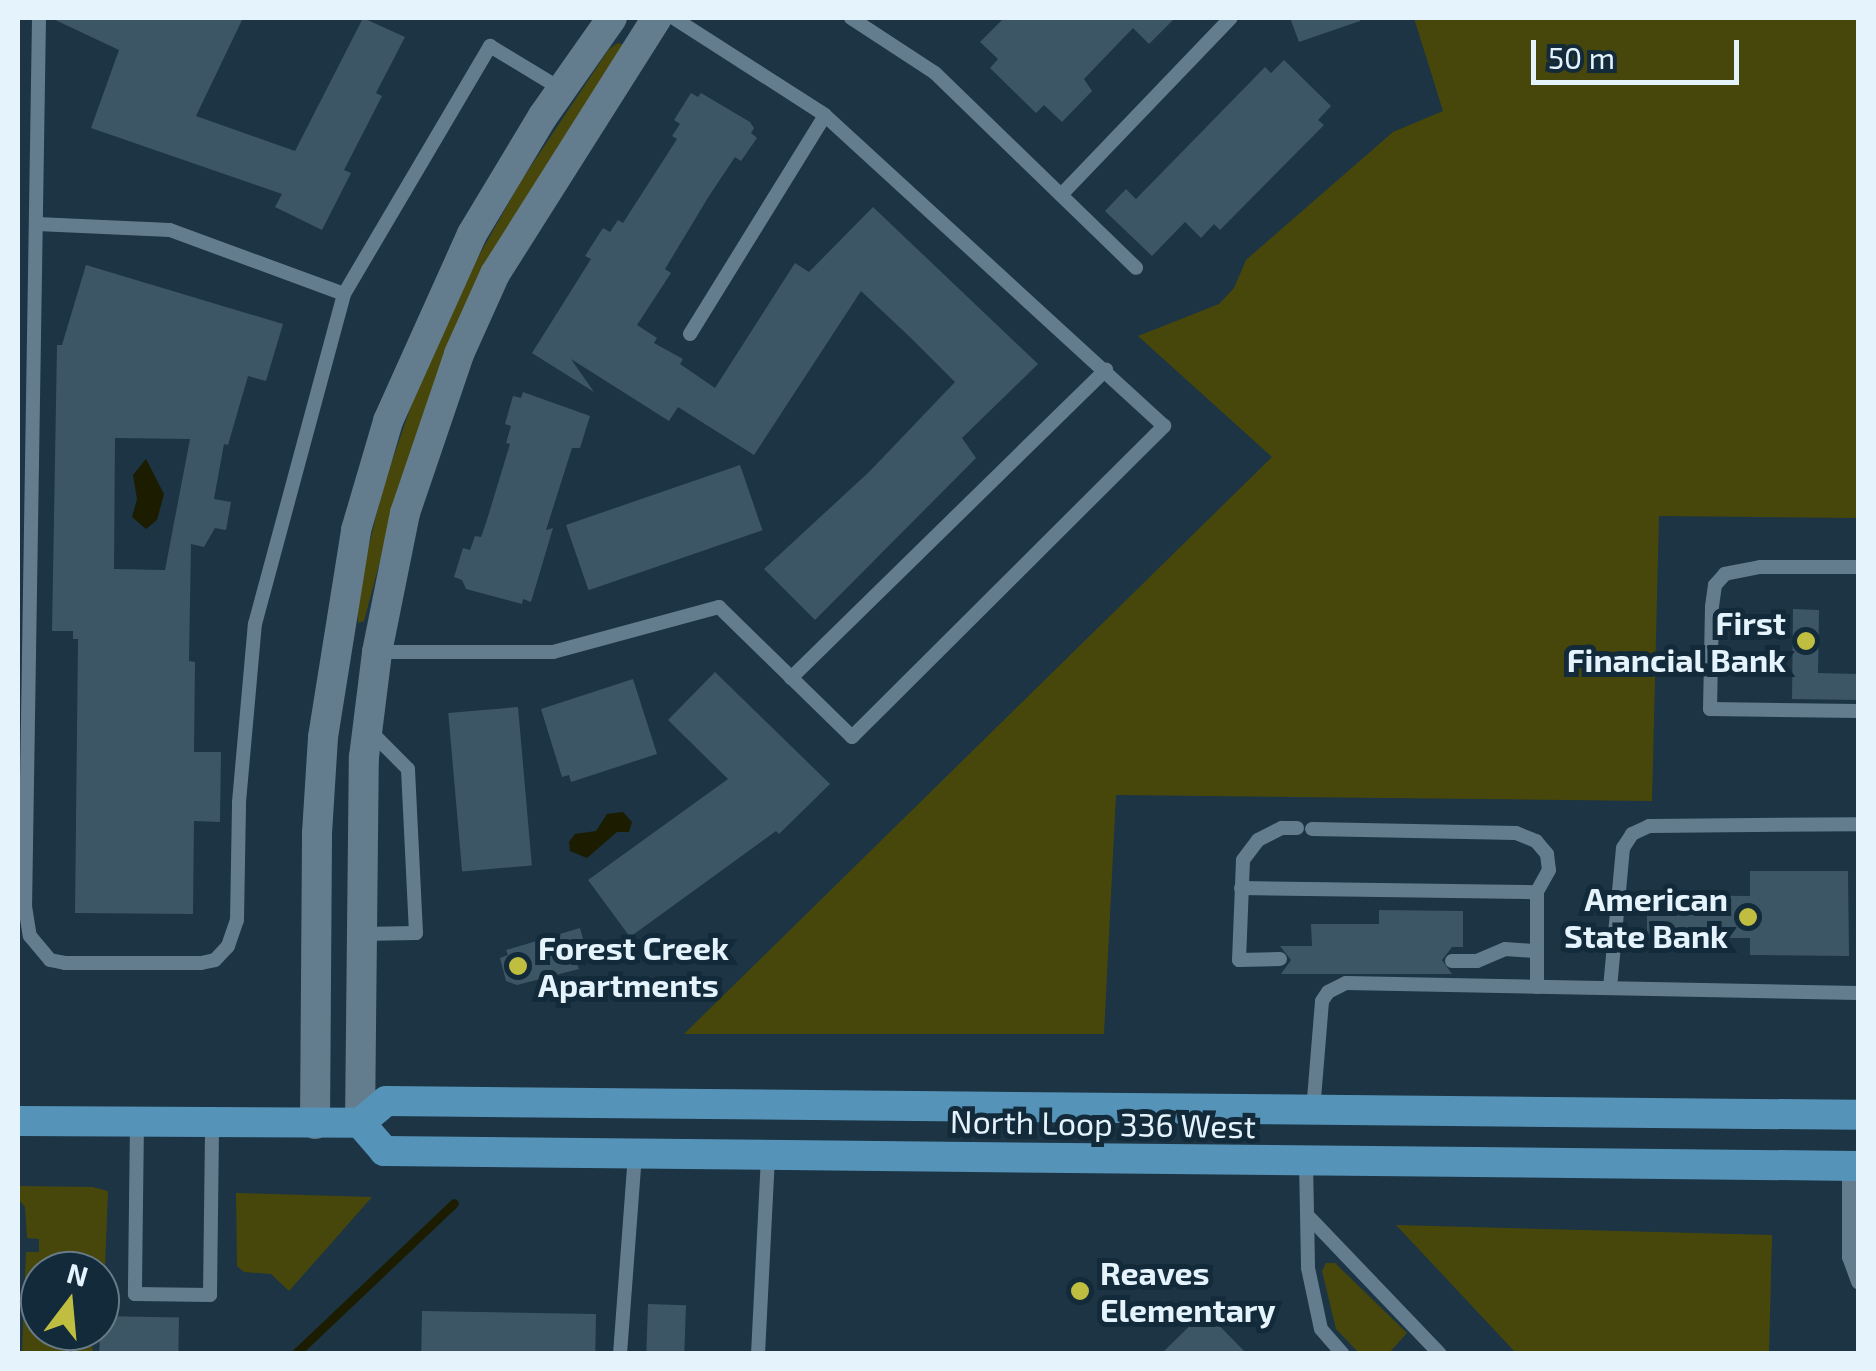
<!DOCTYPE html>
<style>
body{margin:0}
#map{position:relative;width:1876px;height:1371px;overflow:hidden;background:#1c3443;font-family:"Exo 2",sans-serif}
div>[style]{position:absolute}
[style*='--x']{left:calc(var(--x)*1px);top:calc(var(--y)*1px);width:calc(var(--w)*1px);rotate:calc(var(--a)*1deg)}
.green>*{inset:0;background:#48470b}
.water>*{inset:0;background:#1c1c01}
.stream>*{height:9px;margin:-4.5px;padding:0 4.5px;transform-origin:4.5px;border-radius:4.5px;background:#1c1c01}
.building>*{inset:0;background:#3d5666;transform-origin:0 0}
.lane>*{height:14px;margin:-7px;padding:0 7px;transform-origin:7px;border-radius:7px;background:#637d8f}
.secondary>*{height:30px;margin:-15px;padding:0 15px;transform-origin:15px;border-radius:15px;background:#637d8f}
.primary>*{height:30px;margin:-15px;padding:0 15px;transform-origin:15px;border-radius:15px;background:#5693b8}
.dots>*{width:28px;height:28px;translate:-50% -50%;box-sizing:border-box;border:5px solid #122a39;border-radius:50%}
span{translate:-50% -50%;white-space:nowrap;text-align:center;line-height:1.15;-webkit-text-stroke:10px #122a39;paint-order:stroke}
.poi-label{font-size:32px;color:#e5f3fd;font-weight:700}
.right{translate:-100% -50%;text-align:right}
.left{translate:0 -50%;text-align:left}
.street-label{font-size:32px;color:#e5f3fd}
.frame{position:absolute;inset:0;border:20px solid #e5f3fd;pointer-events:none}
.north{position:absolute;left:20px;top:1251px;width:100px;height:100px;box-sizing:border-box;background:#122a39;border:2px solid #667a87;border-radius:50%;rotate:16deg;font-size:28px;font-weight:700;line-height:40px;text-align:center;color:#e5f3fd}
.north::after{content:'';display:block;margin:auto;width:35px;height:45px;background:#c0be40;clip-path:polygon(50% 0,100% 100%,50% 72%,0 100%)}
.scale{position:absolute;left:1531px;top:40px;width:208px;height:45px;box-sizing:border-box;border:5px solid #e5f3fd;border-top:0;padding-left:12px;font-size:30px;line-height:35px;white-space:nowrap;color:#e5f3fd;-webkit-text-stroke:8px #122a39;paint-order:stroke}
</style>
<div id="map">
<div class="green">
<i style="clip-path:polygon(1414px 18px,1858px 18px,1858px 518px,1659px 516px,1652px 801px,1116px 795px,1104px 1034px,684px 1034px,1272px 457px,1138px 336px,1219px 304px,1234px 288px,1246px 260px,1393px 132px,1443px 111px)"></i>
<i style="clip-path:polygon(618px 43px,625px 45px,399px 490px,364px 621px,358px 623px,357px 595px,383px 487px,420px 380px,463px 284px,521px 181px,609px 49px)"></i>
<i style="clip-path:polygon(18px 1186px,92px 1187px,108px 1191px,105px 1267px,40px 1271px,40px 1331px,90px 1331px,93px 1352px,22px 1353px,26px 1252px,39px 1252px,39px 1239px,27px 1238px,25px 1207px,18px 1199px)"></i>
<i style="clip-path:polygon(236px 1193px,372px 1197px,289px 1291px,271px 1274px,244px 1272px,237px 1266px)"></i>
<i style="clip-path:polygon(1396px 1225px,1772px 1235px,1769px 1353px,1516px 1353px)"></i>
<i style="clip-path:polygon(1326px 1263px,1335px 1263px,1407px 1333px,1389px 1353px,1359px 1353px,1336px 1329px,1322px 1271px)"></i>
</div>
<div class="water">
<i style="clip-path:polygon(146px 459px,164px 494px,157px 520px,146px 529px,132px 517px,137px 499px,133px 475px)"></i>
<i style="clip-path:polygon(623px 812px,632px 822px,629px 832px,617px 832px,587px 858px,570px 851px,569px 842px,575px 834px,596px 831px,607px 814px)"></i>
</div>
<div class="stream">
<i style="--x:295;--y:1354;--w:219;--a:-43.5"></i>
</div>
<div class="building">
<i style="clip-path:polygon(51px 18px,243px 18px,196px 116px,295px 151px,363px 18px,405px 37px,376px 93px,382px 96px,344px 170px,351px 173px,322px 230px,275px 207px,282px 194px,91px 128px,119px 50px)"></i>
<i style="clip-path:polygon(1004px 18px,1175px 18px,1149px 44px,1133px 28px,1084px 79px,1092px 91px,1062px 122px,1044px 105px,1036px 113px,990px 68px,998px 59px,980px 42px)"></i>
<i style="clip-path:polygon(1290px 18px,1360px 18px,1360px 21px,1299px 42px)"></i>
<i style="clip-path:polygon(1284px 60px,1331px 106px,1318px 120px,1324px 125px,1220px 230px,1214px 224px,1201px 238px,1185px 222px,1152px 256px,1105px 211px,1126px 189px,1136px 199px,1265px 67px,1271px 73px)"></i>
<i style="clip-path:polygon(691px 93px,698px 97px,701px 93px,750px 122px,754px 128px,751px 133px,757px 138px,741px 161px,735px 157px,709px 196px,665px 269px,671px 273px,637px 325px,657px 338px,654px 343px,683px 359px,680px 364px,715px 388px,795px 263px,809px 272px,873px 207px,1038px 364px,962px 438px,976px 458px,815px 620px,764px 569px,870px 471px,955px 382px,913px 340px,861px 291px,754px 455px,678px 407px,669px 421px,571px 359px,594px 392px,532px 353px,591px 259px,585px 256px,603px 228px,610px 232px,618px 220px,623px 223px,677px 139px,672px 136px,680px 124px,674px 120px)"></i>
<i style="clip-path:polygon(evenodd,86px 265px,283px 324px,266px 381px,248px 376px,228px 445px,224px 444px,214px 499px,231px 502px,226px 530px,215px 528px,204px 547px,191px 544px,189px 661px,195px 662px,194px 752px,221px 752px,220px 822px,194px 821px,193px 914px,75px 913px,78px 639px,73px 639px,73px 631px,52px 631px,57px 345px,62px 345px,86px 265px,115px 438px,190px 439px,165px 570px,114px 569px,115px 438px)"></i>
<i style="clip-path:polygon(523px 392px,590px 416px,580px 448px,572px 448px,546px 530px,553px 528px,531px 602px,523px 599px,522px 604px,466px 589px,462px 580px,454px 577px,463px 548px,470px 550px,475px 536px,481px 537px,486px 523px,510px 444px,506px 443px,511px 426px,505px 424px,513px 396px,521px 398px)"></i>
<i style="left:740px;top:465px;width:69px;height:184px;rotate:71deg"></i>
<i style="clip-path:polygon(1793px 609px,1819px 610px,1818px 673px,1858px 674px,1858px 700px,1792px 699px)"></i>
<i style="clip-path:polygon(715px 672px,830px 784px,779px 834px,776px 831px,630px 937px,588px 880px,728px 779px,668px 720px)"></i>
<i style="clip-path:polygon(633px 679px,657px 754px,571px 782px,569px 775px,562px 777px,541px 709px)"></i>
<i style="left:518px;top:707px;width:159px;height:70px;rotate:85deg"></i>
<i style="clip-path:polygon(1750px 871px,1848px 871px,1849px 956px,1750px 955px,1750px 938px,1647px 938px,1647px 895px,1750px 896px)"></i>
<i style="clip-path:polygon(1379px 910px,1463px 911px,1463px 947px,1452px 947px,1442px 960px,1452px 974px,1281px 974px,1291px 960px,1280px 946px,1312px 946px,1311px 924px,1379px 924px)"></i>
<i style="clip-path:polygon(580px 928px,588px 957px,577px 964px,579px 969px,517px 985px,506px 981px,500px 958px,508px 955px,506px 950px)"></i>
<i style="left:648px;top:1304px;width:38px;height:50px;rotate:2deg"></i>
<i style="left:422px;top:1311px;width:174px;height:43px;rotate:1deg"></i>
<i style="clip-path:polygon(1205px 1311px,1247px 1354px,1161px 1354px)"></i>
<i style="left:100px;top:1316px;width:79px;height:38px;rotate:1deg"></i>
</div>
<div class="lane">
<i style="--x:39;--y:18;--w:888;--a:90.9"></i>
<i style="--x:25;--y:906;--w:30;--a:81"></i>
<i style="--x:30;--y:936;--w:31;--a:50"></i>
<i style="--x:50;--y:960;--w:15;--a:11"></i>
<i style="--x:65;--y:963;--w:136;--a:0"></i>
<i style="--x:201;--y:963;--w:14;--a:-12"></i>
<i style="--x:215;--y:960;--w:19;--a:-47"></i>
<i style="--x:228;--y:946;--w:28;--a:-71"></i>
<i style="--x:237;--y:920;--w:118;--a:-89"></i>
<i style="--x:239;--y:802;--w:179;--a:-84.9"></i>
<i style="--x:255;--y:624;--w:342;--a:-74.9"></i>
<i style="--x:344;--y:294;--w:288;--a:-59.5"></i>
<i style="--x:490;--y:46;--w:83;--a:31.2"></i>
<i style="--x:851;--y:18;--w:100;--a:33.2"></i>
<i style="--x:935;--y:73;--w:280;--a:44.1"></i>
<i style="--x:1061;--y:195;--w:245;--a:-46.2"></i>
<i style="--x:37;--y:224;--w:133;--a:2.6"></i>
<i style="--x:170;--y:230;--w:185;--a:20.2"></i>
<i style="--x:690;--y:334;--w:257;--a:-58.3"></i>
<i style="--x:1858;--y:567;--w:98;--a:180"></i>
<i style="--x:1760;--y:567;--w:36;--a:169"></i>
<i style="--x:1725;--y:574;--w:15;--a:132"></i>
<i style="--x:1715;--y:585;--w:22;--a:98"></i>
<i style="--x:1712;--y:607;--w:102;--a:91.1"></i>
<i style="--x:1710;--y:709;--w:148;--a:0.8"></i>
<i style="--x:377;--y:652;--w:176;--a:0"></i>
<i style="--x:553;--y:652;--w:172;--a:-15.2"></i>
<i style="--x:719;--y:607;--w:186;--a:44.3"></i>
<i style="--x:852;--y:737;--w:441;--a:-44.9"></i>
<i style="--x:1164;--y:426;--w:460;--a:-137.5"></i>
<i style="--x:825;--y:115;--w:179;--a:-147.3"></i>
<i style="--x:791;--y:678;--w:441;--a:-44.4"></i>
<i style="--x:1312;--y:829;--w:204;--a:1.1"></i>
<i style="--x:1516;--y:833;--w:22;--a:22"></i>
<i style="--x:1536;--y:841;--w:17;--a:50"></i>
<i style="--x:1547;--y:854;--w:16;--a:83"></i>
<i style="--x:1549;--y:870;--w:25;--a:119"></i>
<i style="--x:1241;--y:888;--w:296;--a:0.8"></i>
<i style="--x:1537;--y:892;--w:95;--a:90"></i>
<i style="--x:360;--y:934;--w:56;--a:-1"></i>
<i style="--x:416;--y:933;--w:164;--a:-92.8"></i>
<i style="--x:408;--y:769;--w:54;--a:-135"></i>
<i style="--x:1280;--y:959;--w:41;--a:178.6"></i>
<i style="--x:1239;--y:960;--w:100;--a:-87.7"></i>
<i style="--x:1243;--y:860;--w:25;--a:-53"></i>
<i style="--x:1258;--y:840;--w:27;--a:-27"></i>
<i style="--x:1282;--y:828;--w:15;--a:0"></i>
<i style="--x:1452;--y:961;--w:25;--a:0"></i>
<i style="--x:1477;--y:961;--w:30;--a:-23"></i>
<i style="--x:1505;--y:949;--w:32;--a:4"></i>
<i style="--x:1610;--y:988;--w:141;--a:-84.7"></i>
<i style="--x:1623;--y:848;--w:17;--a:-57"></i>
<i style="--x:1632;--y:834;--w:19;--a:-25"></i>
<i style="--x:1649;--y:826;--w:209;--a:-0.5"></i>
<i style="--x:1313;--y:1111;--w:110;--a:-85.3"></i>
<i style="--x:1322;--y:1001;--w:11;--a:-56"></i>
<i style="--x:1328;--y:992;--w:20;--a:-27"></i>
<i style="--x:1346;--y:983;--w:512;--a:1.12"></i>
<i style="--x:137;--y:1122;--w:172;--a:90.7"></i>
<i style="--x:135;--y:1294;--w:75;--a:0.8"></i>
<i style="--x:210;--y:1295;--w:172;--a:-89.3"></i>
<i style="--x:1306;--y:1161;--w:107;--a:88.9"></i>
<i style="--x:1308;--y:1268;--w:62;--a:78"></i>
<i style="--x:1321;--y:1329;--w:33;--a:49"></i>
<i style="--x:1849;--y:1167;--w:90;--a:90"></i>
<i style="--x:1849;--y:1257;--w:27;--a:70"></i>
<i style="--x:1310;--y:1218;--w:188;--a:46.3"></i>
<i style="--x:620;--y:1354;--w:201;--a:-85.7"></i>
<i style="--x:758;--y:1354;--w:199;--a:-87.1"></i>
</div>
<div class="secondary">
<i style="--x:360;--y:1123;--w:366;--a:-89.4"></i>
<i style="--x:364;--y:757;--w:106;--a:-82.9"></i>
<i style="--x:377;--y:652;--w:142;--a:-78.6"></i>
<i style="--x:405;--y:513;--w:168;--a:-71.2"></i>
<i style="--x:459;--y:354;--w:88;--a:-65.8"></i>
<i style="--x:495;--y:274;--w:303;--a:-57.7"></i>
<i style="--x:315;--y:1124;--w:291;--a:-89.6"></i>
<i style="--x:317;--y:833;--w:96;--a:-86.4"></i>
<i style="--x:323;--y:737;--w:210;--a:-80.9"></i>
<i style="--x:356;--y:530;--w:114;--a:-73.6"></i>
<i style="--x:388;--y:421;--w:205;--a:-65.8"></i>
<i style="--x:472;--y:234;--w:138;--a:-59"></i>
<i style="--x:543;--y:116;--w:120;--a:-54.9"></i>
</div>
<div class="primary">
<i style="--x:18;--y:1121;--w:342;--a:0.3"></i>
<i style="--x:360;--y:1123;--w:34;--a:-40"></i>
<i style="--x:386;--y:1101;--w:1472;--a:0.54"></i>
<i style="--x:360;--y:1123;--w:37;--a:49"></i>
<i style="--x:384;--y:1151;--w:1474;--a:0.58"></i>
</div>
<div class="dots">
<i style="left:1806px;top:641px;background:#c0be40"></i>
<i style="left:1748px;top:917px;background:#c0be40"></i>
<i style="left:518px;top:966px;background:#c0be40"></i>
<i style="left:1080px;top:1291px;background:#c0be40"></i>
</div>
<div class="poi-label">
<span class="right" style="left:1786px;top:641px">First<br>Financial Bank</span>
<span class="right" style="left:1728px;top:917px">American<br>State Bank</span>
<span class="left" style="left:538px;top:966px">Forest Creek<br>Apartments</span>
<span class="left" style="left:1100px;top:1291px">Reaves<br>Elementary</span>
</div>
<div class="street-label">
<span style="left:1103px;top:1123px;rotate:1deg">North Loop 336 West</span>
</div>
<div class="frame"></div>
<div class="north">N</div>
<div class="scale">50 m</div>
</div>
